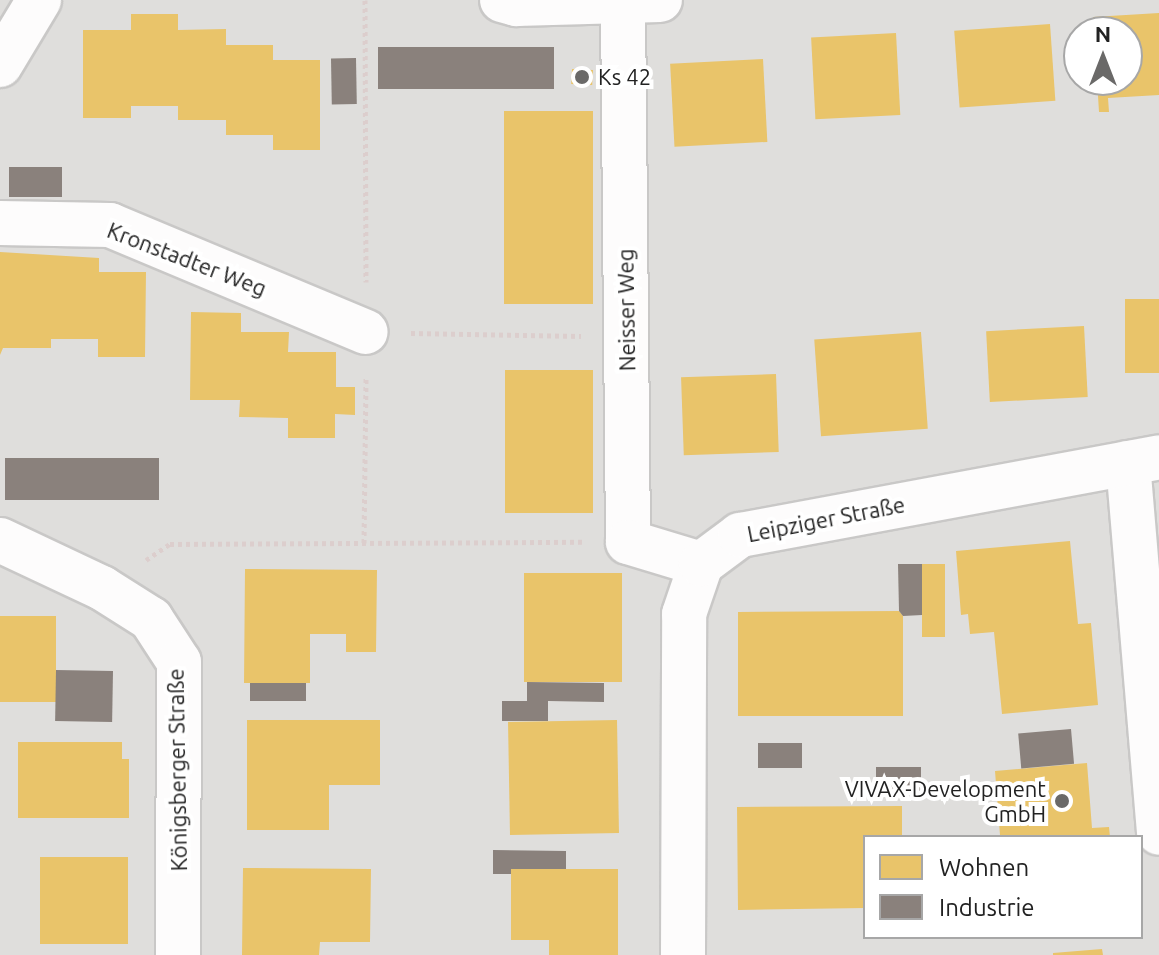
<!DOCTYPE html>
<meta charset="utf-8">
<style>
body{margin:0}
#map{position:relative;width:1159px;height:955px;overflow:hidden;background:#f0eeeb;font-family:Ubuntu,sans-serif}
div>[style]{position:absolute}
[style*='--x']{left:calc(var(--x)*1px);top:calc(var(--y)*1px);width:calc(var(--w)*1px);rotate:calc(var(--a)*1deg)}
.residential>*{inset:0;background:#dfdedc}
.homes>*{inset:0;background:#e9c46a;transform-origin:0 0}
.industry>*{inset:0;background:#8a817c;transform-origin:0 0}
.path>*{height:5px;margin-top:-2.5px;transform-origin:0;background:repeating-linear-gradient(90deg,#dccecd 0 4px,transparent 0 8px)}
.roads{filter:drop-shadow(2px 0 #c9c8c7) drop-shadow(-2px 0 #c9c8c7) drop-shadow(0 2px #c9c8c7) drop-shadow(0 -2px #c9c8c7)}
.minor>*{height:44px;margin:-22px;padding:0 22px;transform-origin:22px;border-radius:22px;background:#fdfcfc}
.dots>*{width:22px;height:22px;translate:-50% -50%;box-sizing:border-box;border:4px solid #fff;border-radius:50%}
span{translate:-50% -50%;white-space:nowrap;text-align:center;line-height:1.15;-webkit-text-stroke:8px #fff;paint-order:stroke}
.poi-label{font-size:22px;color:#222}
.left{translate:0 -50%;text-align:left}
.right{translate:-100% -50%;text-align:right}
.street-label{font-size:22px;color:#222}
.legend{position:absolute;left:863px;top:835px;width:280px;height:104px;box-sizing:border-box;background:#fff;border:2px solid #a7a7a7;margin:0;padding:10px 14px;list-style:none;font-size:24px;color:#222}
.legend li{display:flex;align-items:center;gap:16px;height:40px}
.legend b{width:40px;border:2px solid #a7a7a7}
.north{position:absolute;left:1063px;top:16px;width:80px;height:80px;box-sizing:border-box;background:#fff;border:2px solid #a7a7a7;border-radius:50%;rotate:0deg;font-size:22px;font-weight:700;line-height:32px;text-align:center;color:#222}
.north::after{content:'';display:block;margin:auto;width:28px;height:36px;background:#6a6968;clip-path:polygon(50% 0,100% 100%,50% 72%,0 100%)}
</style>
<div id="map">
<div class="residential">
<i style="clip-path:polygon(evenodd,0 0,1159px 0,1159px 955px,0 955px,0 0,1079px 32px,1127px 32px,1127px 80px,1079px 80px,1079px 32px,0 0,865px 837px,1141px 837px,1141px 937px,865px 937px,865px 837px)"></i>
</div>
<div class="homes">
<i style="clip-path:polygon(1159px 13px,1159px 95px,1108px 98px,1109px 112px,1099px 112px,1097px 80px,1127px 80px,1127px 32px,1094px 32px,1093px 17px)"></i>
<i style="clip-path:polygon(131px 14px,178px 14px,178px 30px,226px 29px,226px 45px,273px 45px,273px 60px,320px 60px,320px 150px,273px 150px,273px 135px,226px 135px,226px 120px,178px 120px,178px 106px,131px 106px,131px 118px,83px 118px,83px 30px,131px 30px)"></i>
<i style="left:1050px;top:24px;width:77px;height:96px;rotate:86deg"></i>
<i style="left:896px;top:33px;width:82px;height:85px;rotate:87deg"></i>
<i style="left:763px;top:59px;width:83px;height:93px;rotate:87deg"></i>
<i style="left:572px;top:69px;width:21px;height:15px;rotate:3deg"></i>
<i style="left:593px;top:111px;width:193px;height:89px;rotate:90deg"></i>
<i style="clip-path:polygon(0 252px,99px 258px,99px 272px,146px 272px,145px 357px,98px 357px,98px 339px,51px 339px,51px 348px,3px 348px,0 355px)"></i>
<i style="left:1159px;top:299px;width:74px;height:34px;rotate:90deg"></i>
<i style="clip-path:polygon(191px 312px,241px 313px,241px 332px,289px 332px,288px 352px,336px 352px,336px 387px,355px 387px,355px 415px,335px 414px,335px 438px,288px 438px,288px 418px,239px 417px,240px 400px,190px 400px)"></i>
<i style="left:1084px;top:326px;width:71px;height:98px;rotate:87deg"></i>
<i style="left:921px;top:332px;width:97px;height:107px;rotate:86deg"></i>
<i style="left:505px;top:370px;width:88px;height:143px"></i>
<i style="left:776px;top:374px;width:78px;height:95px;rotate:88deg"></i>
<i style="clip-path:polygon(1070px 541px,1078px 624px,1091px 623px,1098px 705px,1002px 714px,994px 632px,970px 634px,968px 614px,961px 615px,956px 551px)"></i>
<i style="left:922px;top:564px;width:23px;height:73px"></i>
<i style="clip-path:polygon(245px 569px,377px 570px,376px 652px,346px 652px,346px 634px,310px 634px,310px 683px,244px 683px)"></i>
<i style="left:524px;top:573px;width:98px;height:109px"></i>
<i style="clip-path:polygon(899px 611px,903px 616px,903px 716px,738px 716px,738px 612px)"></i>
<i style="left:0;top:616px;width:56px;height:86px"></i>
<i style="clip-path:polygon(247px 720px,380px 720px,380px 785px,329px 785px,329px 830px,247px 830px)"></i>
<i style="left:617px;top:720px;width:113px;height:109px;rotate:89deg"></i>
<i style="clip-path:polygon(18px 742px,122px 742px,122px 759px,129px 759px,129px 818px,18px 818px)"></i>
<i style="clip-path:polygon(1087px 763px,1092px 828px,1109px 827px,1110px 837px,1000px 835px,995px 771px)"></i>
<i style="clip-path:polygon(902px 806px,902px 837px,865px 837px,865px 908px,738px 910px,737px 807px)"></i>
<i style="left:40px;top:857px;width:88px;height:87px"></i>
<i style="clip-path:polygon(243px 868px,371px 869px,370px 942px,320px 942px,319px 955px,242px 955px)"></i>
<i style="clip-path:polygon(511px 869px,618px 869px,618px 955px,549px 955px,549px 940px,511px 940px)"></i>
<i style="clip-path:polygon(1102px 949px,1103px 955px,1053px 955px,1053px 953px)"></i>
</div>
<div class="industry">
<i style="left:554px;top:47px;width:42px;height:176px;rotate:90deg"></i>
<i style="left:356px;top:58px;width:46px;height:25px;rotate:89deg"></i>
<i style="left:9px;top:167px;width:53px;height:30px"></i>
<i style="left:5px;top:458px;width:154px;height:42px"></i>
<i style="clip-path:polygon(898px 564px,922px 564px,922px 615px,903px 616px,899px 611px)"></i>
<i style="left:113px;top:671px;width:51px;height:57px;rotate:91deg"></i>
<i style="clip-path:polygon(527px 682px,604px 683px,604px 702px,548px 701px,548px 721px,502px 721px,502px 701px,527px 701px)"></i>
<i style="left:250px;top:683px;width:56px;height:18px"></i>
<i style="left:1071px;top:729px;width:35px;height:53px;rotate:85deg"></i>
<i style="left:758px;top:743px;width:44px;height:25px"></i>
<i style="left:876px;top:767px;width:45px;height:27px"></i>
<i style="clip-path:polygon(493px 850px,566px 851px,566px 869px,511px 869px,511px 874px,493px 874px)"></i>
</div>
<div class="path">
<i style="--x:365;--y:0;--w:282;--a:89.8"></i>
<i style="--x:411;--y:333;--w:170;--a:1"></i>
<i style="--x:364;--y:543;--w:167;--a:-89.3"></i>
<i style="--x:146;--y:560;--w:29;--a:-34"></i>
<i style="--x:170;--y:544;--w:413;--a:-0.3"></i>
</div>
<div class="roads">
<div class="minor">
<i style="--x:502;--y:0;--w:15;--a:16"></i>
<i style="--x:516;--y:4;--w:144;--a:-1.6"></i>
<i style="--x:623;--y:3;--w:539;--a:89.47"></i>
<i style="--x:628;--y:542;--w:76;--a:16.8"></i>
<i style="--x:0;--y:65;--w:76;--a:-59"></i>
<i style="--x:0;--y:223;--w:110;--a:1"></i>
<i style="--x:110;--y:225;--w:277;--a:22.7"></i>
<i style="--x:1128;--y:463;--w:371;--a:85.2"></i>
<i style="--x:0;--y:540;--w:113;--a:25.2"></i>
<i style="--x:102;--y:588;--w:58;--a:32.3"></i>
<i style="--x:151;--y:619;--w:51;--a:56.9"></i>
<i style="--x:179;--y:662;--w:293;--a:90.2"></i>
<i style="--x:683;--y:955;--w:341;--a:-89.8"></i>
<i style="--x:684;--y:614;--w:53;--a:-71.2"></i>
<i style="--x:701;--y:564;--w:49;--a:-36.6"></i>
<i style="--x:740;--y:535;--w:426;--a:-10.5"></i>
</div>
</div>
<div class="dots">
<i style="left:582px;top:77px;background:#6a6968"></i>
<i style="left:1062px;top:801px;background:#6a6968"></i>
</div>
<div class="poi-label">
<span class="left" style="left:598px;top:77px">Ks 42</span>
<span class="right" style="left:1046px;top:801px">VIVAX-Development<br>GmbH</span>
</div>
<div class="street-label">
<span style="left:187px;top:259px;rotate:21deg">Kronstadter Weg</span>
<span style="left:626px;top:310px;rotate:-91deg">Neisser Weg</span>
<span style="left:826px;top:519px;rotate:-11deg">Leipziger Straße</span>
<span style="left:177px;top:770px;rotate:-91deg">Königsberger Straße</span>
</div>
<ul class="legend">
<li><b style="height:22px;background:#e9c46a"></b>Wohnen</li>
<li><b style="height:22px;background:#8a817c"></b>Industrie</li>
</ul>
<div class="north">N</div>
</div>
